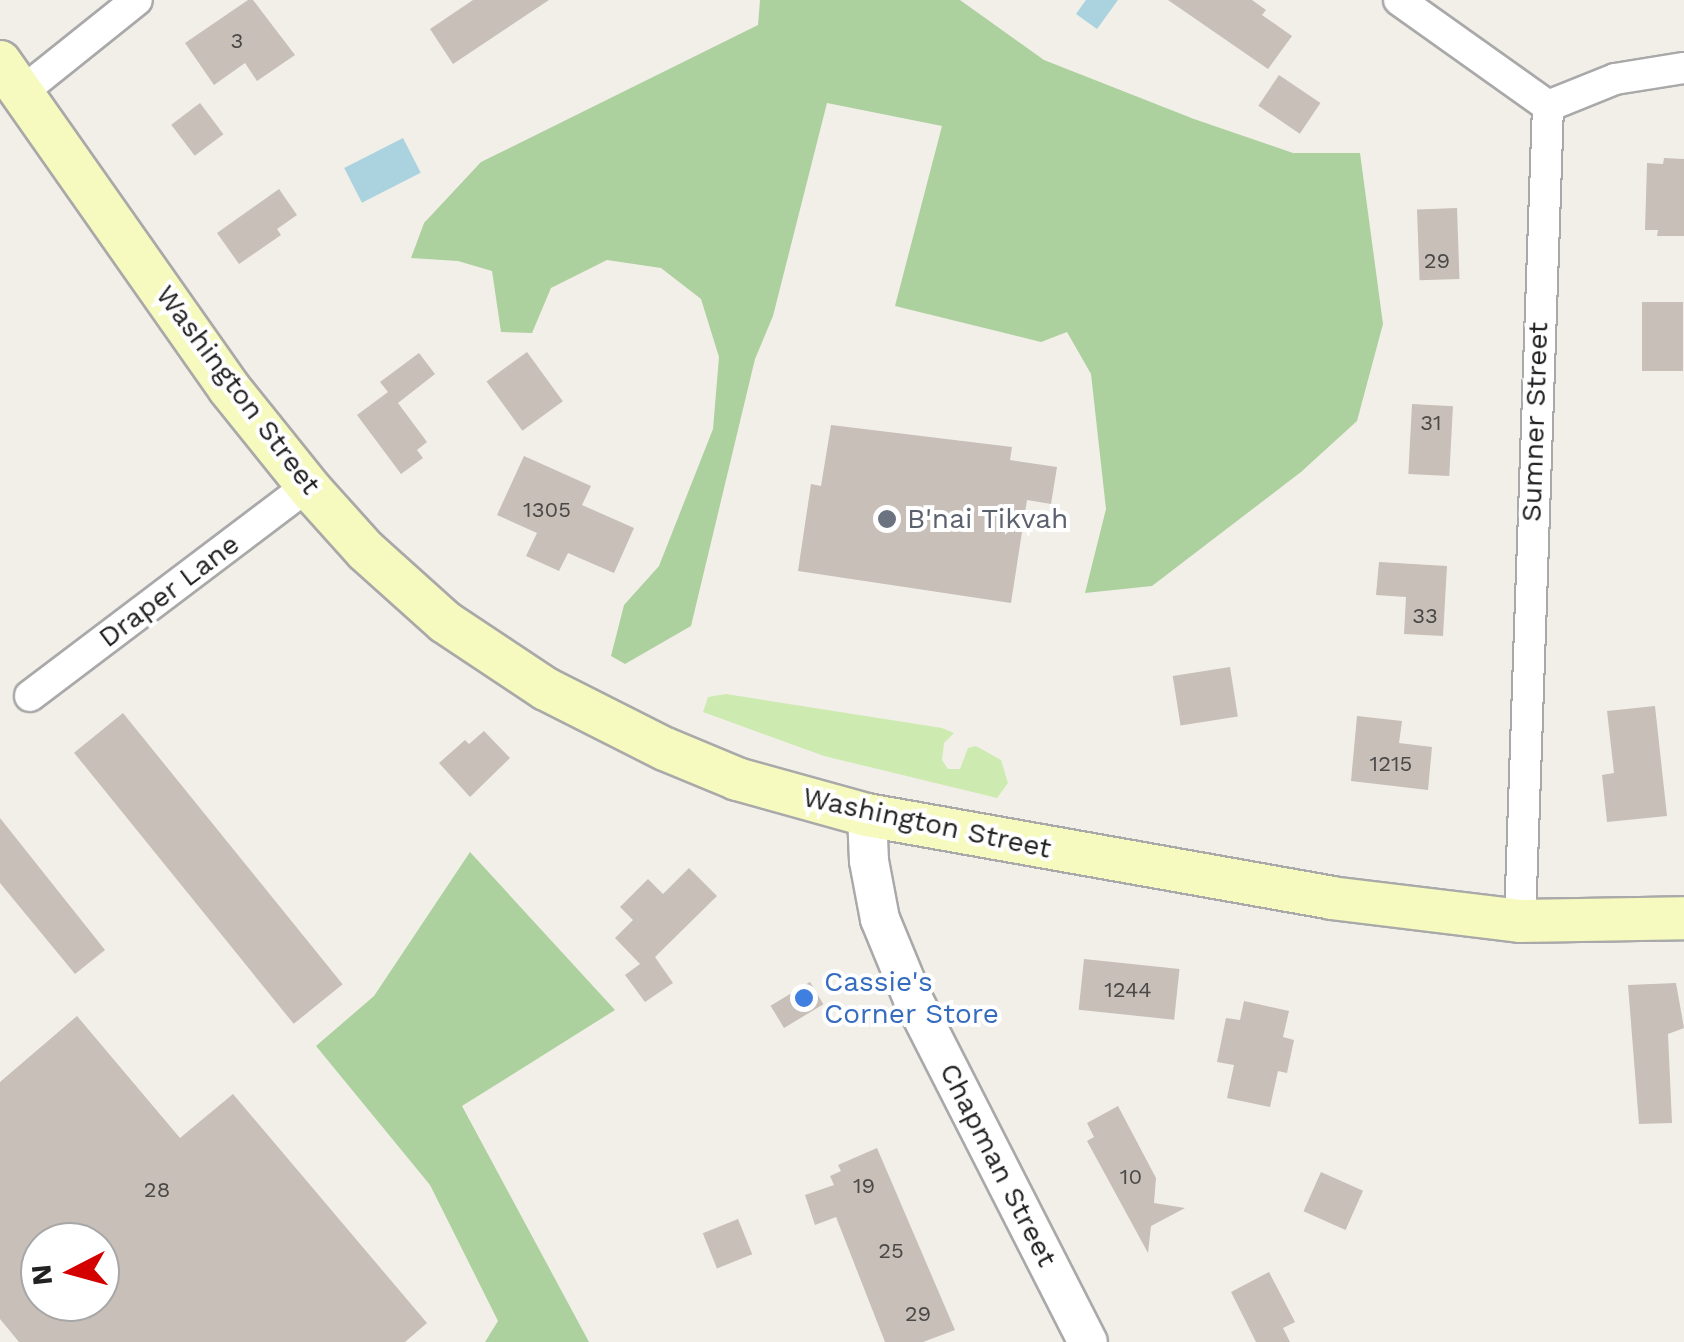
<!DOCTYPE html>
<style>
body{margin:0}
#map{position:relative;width:1684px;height:1342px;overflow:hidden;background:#f2efe9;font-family:"Work Sans",sans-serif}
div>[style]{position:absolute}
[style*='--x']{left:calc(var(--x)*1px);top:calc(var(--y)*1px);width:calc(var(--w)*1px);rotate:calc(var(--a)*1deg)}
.grass>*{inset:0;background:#cdebb0}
.forest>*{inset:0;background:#add19e}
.water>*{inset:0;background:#aad3df;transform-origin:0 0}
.building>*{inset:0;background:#c7bfb8;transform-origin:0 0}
.roads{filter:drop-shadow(2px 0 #a9a9a9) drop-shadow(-2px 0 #a9a9a9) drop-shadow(0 2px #a9a9a9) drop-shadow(0 -2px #a9a9a9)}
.minor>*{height:30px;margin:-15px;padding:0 15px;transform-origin:15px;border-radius:15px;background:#fff}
.tertiary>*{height:38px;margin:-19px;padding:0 19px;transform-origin:19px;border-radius:19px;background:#fff}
.secondary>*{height:42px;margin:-21px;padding:0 21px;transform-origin:21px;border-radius:21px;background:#f7fabf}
.dots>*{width:28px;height:28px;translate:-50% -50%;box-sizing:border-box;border:5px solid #fff;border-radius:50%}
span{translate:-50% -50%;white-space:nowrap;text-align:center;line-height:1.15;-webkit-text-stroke:8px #fff;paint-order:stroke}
.number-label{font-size:22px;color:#4b4948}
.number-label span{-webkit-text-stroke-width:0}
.street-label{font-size:28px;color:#222}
.worship-label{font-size:28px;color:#5b616d}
.left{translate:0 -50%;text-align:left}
.shop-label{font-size:28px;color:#366cbe}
.north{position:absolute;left:20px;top:1222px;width:100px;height:100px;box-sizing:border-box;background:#fff;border:2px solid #a7a7a7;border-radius:50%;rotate:264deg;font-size:28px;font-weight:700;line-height:40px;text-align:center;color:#222}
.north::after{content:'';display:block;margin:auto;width:35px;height:45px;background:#d40000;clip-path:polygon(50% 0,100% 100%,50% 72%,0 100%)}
</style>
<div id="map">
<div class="grass">
<i style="clip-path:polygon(726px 694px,942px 728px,954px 733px,944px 743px,942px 760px,948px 769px,960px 769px,968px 748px,976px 746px,1001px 760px,1008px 783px,997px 798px,989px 796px,824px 756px,703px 712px,708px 697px)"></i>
</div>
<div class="forest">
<i style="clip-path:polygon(760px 0,960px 0,1044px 60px,1194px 119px,1293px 153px,1360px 153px,1383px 324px,1357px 421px,1301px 472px,1152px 586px,1085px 593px,1106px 509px,1091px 374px,1067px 332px,1041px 342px,895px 306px,942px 126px,827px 103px,773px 316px,755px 359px,691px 626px,625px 664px,611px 656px,624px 605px,659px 566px,713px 429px,719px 357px,701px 299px,661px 268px,607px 260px,551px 288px,532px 333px,501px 332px,492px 271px,458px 261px,411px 258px,424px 223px,481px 162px,758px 25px)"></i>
<i style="clip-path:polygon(470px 852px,615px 1010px,462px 1106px,589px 1342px,485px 1342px,498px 1321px,430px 1185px,316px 1046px,374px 996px)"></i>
</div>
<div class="water">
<i style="clip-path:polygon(1086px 0,1118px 0,1097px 29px,1076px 14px)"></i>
<i style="left:403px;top:138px;width:39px;height:66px;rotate:63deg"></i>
</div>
<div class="building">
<i style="clip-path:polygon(248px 0,253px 0,295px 55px,257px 81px,245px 63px,214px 85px,185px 43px)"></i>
<i style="clip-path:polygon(473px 0,549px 0,453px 64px,430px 29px)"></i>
<i style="clip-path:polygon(1168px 0,1252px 0,1266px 10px,1262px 15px,1292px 36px,1268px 69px)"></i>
<i style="left:1279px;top:75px;width:50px;height:37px;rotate:34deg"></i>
<i style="left:200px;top:103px;width:39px;height:36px;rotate:53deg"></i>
<i style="clip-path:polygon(1664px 158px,1684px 159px,1684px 236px,1657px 236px,1658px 230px,1645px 230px,1647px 163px,1663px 164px)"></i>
<i style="clip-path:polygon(279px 189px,297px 215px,277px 229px,281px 235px,239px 264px,217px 233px)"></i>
<i style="left:1457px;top:208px;width:71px;height:40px;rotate:88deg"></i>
<i style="left:1642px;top:302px;width:41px;height:69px"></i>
<i style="left:527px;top:352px;width:61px;height:50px;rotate:54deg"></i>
<i style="clip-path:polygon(419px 353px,435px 374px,398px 403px,427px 442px,417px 450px,423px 458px,401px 474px,357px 415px,388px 392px,380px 382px)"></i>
<i style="left:1412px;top:404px;width:41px;height:70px;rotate:3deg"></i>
<i style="clip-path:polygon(831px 425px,1012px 447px,1010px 460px,1057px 467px,1051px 504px,1027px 500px,1011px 603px,798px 571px,811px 484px,821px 486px)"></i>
<i style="clip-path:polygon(524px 456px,591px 486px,582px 505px,634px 528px,614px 573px,568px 553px,559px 571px,526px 556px,537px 533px,497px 515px)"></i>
<i style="clip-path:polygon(1379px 562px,1447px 566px,1443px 636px,1404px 634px,1406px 597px,1376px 595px)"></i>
<i style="left:1230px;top:667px;width:50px;height:58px;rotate:81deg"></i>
<i style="clip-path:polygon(1655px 706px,1667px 816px,1607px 822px,1602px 775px,1614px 773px,1607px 711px)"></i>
<i style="left:123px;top:713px;width:349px;height:63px;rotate:51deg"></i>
<i style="clip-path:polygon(1357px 716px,1402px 721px,1399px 743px,1432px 747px,1428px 790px,1351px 781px)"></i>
<i style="clip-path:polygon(484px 731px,510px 758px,470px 797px,439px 763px,465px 740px,469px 744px)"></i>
<i style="clip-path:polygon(0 818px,105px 950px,75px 974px,0 883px)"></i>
<i style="clip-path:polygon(689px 868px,717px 896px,655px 957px,673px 983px,645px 1002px,625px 975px,640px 964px,615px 938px,633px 920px,620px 907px,648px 879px,663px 894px)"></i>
<i style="left:1084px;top:959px;width:96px;height:51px;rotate:6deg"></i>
<i style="left:810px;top:982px;width:26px;height:46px;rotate:59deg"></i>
<i style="clip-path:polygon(1676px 983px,1684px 1028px,1668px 1034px,1672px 1123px,1639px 1124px,1628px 985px)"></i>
<i style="clip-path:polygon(1244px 1001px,1289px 1011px,1283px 1037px,1294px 1040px,1287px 1073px,1278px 1071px,1270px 1107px,1227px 1098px,1234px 1065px,1217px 1062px,1226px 1018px,1240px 1020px)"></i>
<i style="clip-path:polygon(evenodd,77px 1016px,180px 1138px,233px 1094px,427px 1323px,405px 1342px,19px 1342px,0 1319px,0 1082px,77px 1016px,40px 1242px,100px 1242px,100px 1302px,40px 1302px,40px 1242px)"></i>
<i style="clip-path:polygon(1118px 1106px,1156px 1178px,1154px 1203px,1185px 1208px,1151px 1226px,1148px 1253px,1087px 1141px,1094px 1137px,1087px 1123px)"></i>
<i style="clip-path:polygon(877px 1148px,955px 1330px,923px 1342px,885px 1342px,836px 1217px,815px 1225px,805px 1195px,834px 1185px,830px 1176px,841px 1171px,838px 1165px)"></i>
<i style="left:1321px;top:1172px;width:46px;height:43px;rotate:24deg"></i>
<i style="left:738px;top:1219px;width:38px;height:38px;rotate:68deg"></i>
<i style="clip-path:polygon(1269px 1272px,1295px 1322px,1283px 1328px,1290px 1342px,1256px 1342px,1231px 1292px)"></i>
</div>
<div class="roads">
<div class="minor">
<i style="--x:1399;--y:0;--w:183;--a:35.4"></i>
<i style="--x:1548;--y:106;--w:815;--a:91.97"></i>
<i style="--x:22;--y:92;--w:147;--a:-38.7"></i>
<i style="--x:1548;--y:106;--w:72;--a:-21.9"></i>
<i style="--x:1615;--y:79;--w:70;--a:-9.1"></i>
<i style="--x:30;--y:696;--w:348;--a:-37.1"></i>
</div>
<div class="tertiary">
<i style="--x:867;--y:815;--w:46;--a:87.5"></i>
<i style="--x:869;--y:861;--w:59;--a:79.3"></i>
<i style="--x:880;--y:919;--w:87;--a:67.6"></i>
<i style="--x:913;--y:999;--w:385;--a:63"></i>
</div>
<div class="secondary">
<i style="--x:0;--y:62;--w:398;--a:54.9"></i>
<i style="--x:229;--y:388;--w:131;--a:51.2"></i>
<i style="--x:311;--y:490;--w:82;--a:48"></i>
<i style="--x:366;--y:551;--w:106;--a:41.9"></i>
<i style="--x:445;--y:622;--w:121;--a:33.6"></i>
<i style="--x:546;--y:689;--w:133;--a:26.8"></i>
<i style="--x:665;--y:749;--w:78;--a:22.6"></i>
<i style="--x:737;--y:779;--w:135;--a:15.5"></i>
<i style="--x:867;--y:815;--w:471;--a:10.1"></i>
<i style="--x:1331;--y:898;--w:190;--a:6.9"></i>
<i style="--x:1520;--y:921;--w:164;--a:-1"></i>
</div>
</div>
<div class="dots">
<i style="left:887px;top:519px;background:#6b7280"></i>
<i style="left:804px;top:998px;background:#3f7fe0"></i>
</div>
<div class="number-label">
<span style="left:237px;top:41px">3</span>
<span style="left:1437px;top:261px">29</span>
<span style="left:1431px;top:423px">31</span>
<span style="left:547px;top:510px">1305</span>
<span style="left:1425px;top:616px">33</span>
<span style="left:1391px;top:764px">1215</span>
<span style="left:1128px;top:990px">1244</span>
<span style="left:1131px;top:1177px">10</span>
<span style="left:864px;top:1186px">19</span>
<span style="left:157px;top:1190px">28</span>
<span style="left:891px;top:1251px">25</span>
<span style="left:918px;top:1314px">29</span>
</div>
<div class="street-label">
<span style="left:238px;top:390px;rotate:53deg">Washington Street</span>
<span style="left:1535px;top:422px;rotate:-88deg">Sumner Street</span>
<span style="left:169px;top:591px;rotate:-37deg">Draper Lane</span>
<span style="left:927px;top:823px;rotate:12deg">Washington Street</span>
<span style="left:998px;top:1165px;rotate:63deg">Chapman Street</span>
</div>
<div class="worship-label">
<span class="left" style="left:907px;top:519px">B'nai Tikvah</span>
</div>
<div class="shop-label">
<span class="left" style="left:824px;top:998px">Cassie's<br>Corner Store</span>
</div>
<div class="north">N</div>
</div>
